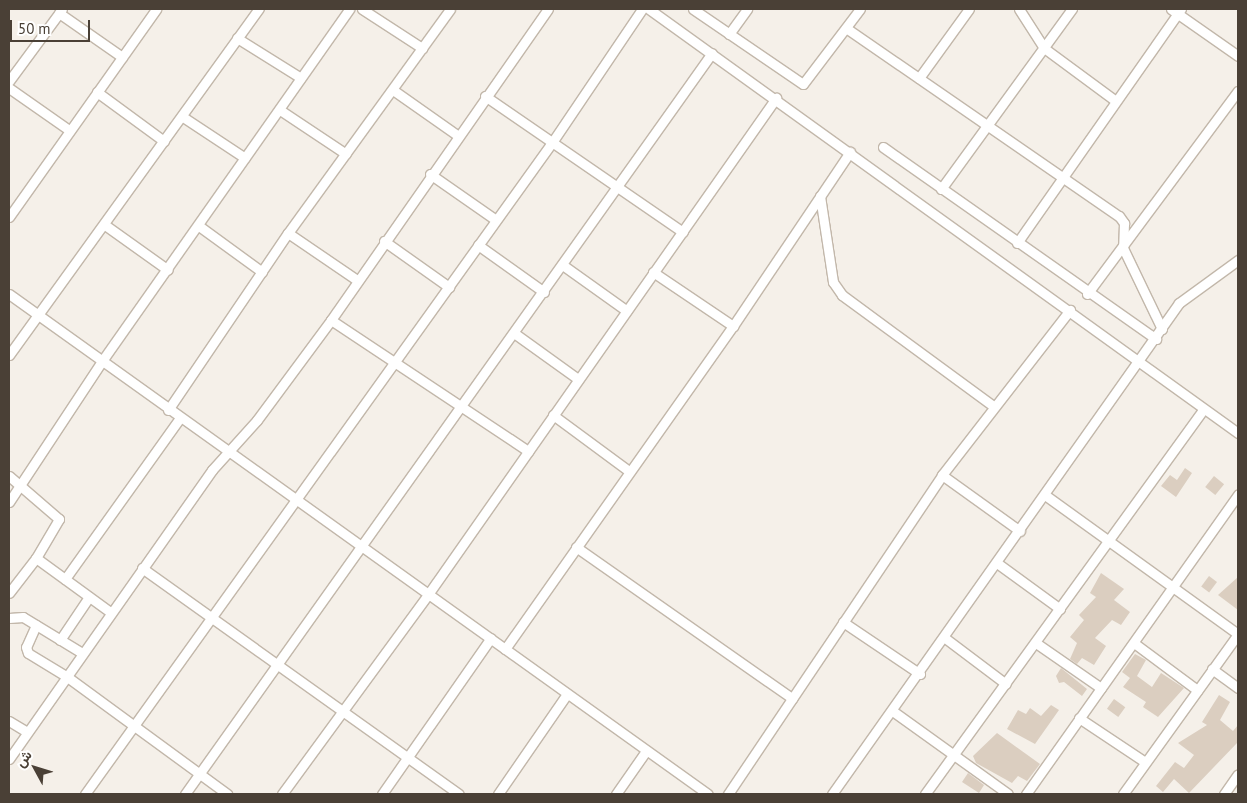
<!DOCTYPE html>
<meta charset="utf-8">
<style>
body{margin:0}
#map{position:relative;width:1247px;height:803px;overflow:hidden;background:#f5f0e9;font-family:"PT Sans",Vazirmatn,sans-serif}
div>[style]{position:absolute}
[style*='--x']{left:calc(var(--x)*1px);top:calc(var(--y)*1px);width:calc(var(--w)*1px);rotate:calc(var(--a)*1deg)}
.building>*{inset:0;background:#dbcec0;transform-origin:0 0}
.roads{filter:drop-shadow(1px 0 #c2b7aa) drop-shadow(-1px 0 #c2b7aa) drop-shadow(0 1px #c2b7aa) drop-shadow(0 -1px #c2b7aa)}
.minor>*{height:9px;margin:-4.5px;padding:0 4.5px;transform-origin:4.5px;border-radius:4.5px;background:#fff}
span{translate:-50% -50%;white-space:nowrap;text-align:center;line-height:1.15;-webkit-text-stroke:4.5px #fff;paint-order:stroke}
.frame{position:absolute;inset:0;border:10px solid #4a4036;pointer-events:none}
.north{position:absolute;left:10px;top:743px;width:50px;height:50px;-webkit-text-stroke:4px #fff;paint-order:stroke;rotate:309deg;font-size:14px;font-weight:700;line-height:20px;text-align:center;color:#4a4036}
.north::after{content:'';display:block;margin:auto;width:18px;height:22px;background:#4a4036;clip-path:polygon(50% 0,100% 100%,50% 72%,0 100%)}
.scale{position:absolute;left:10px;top:20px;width:80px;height:22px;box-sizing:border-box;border:2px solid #4a4036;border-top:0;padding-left:6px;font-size:15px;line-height:18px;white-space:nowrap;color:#4a4036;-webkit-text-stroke:4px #fff;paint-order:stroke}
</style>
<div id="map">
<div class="building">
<i style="clip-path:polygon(1185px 468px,1192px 473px,1176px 497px,1161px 486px,1170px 475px,1177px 480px)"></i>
<i style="left:1214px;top:476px;width:13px;height:14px;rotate:39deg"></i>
<i style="clip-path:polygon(1101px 573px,1124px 589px,1114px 600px,1130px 612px,1121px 625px,1112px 620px,1095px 638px,1106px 646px,1094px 665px,1082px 658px,1077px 664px,1070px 659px,1077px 643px,1070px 637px,1084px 620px,1079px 615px,1096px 597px,1090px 593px)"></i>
<i style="left:1209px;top:576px;width:10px;height:13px;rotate:37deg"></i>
<i style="clip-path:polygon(1238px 577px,1238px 610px,1218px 595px)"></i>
<i style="clip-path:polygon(1135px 654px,1146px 660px,1137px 676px,1152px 687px,1161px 673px,1184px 688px,1158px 717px,1143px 707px,1146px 702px,1123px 687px,1130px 678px,1122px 672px)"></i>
<i style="clip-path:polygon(1061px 668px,1087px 689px,1082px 696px,1064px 682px,1059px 683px,1056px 676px)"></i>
<i style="clip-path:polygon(1219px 695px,1230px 702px,1220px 720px,1233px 731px,1238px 725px,1238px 742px,1189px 793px,1174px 779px,1163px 792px,1156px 786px,1175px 762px,1184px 768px,1194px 755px,1178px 743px,1207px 725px,1202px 722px)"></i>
<i style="left:1114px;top:699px;width:14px;height:12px;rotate:36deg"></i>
<i style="clip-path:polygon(1051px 705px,1059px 710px,1035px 744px,1007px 729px,1018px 710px,1026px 714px,1030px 708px,1041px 716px)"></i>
<i style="clip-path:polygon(997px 733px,1040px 764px,1027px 781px,1018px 776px,1012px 783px,976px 763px,973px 756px)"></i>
<i style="clip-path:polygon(968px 773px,984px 785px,979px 793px,962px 782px)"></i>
</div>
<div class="roads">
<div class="minor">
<i style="--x:362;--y:9;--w:72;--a:33"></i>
<i style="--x:649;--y:9;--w:726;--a:35.75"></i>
<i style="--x:693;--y:9;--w:133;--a:34.3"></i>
<i style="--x:803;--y:84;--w:94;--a:-52.8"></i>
<i style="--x:1019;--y:9;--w:46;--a:57.3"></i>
<i style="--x:1044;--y:48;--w:89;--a:36.4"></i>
<i style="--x:1171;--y:9;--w:82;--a:35"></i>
<i style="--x:59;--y:13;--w:77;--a:34.9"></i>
<i style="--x:846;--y:28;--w:331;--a:34.6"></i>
<i style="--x:1119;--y:216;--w:9;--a:54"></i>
<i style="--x:1124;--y:223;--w:25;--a:92"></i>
<i style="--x:1123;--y:248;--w:90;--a:64.3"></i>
<i style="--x:729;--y:34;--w:31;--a:-54"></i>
<i style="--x:237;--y:38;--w:75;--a:32"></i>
<i style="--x:919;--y:78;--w:85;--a:-54.1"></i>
<i style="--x:9;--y:81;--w:89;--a:-53.6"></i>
<i style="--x:9;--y:88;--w:73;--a:35"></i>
<i style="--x:393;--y:90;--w:78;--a:35.1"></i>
<i style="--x:97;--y:92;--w:83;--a:36.2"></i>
<i style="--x:485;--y:96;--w:240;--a:34.5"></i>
<i style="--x:280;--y:110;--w:79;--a:33.7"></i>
<i style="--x:183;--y:117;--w:74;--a:33.5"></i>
<i style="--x:883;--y:147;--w:334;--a:35.1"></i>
<i style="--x:430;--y:174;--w:80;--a:34.9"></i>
<i style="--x:941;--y:189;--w:223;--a:-54"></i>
<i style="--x:820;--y:196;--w:87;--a:81.4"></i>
<i style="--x:833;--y:282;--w:16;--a:55"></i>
<i style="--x:842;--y:295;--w:187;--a:36.3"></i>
<i style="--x:9;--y:217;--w:255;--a:-54.7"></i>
<i style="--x:105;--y:225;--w:77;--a:35.5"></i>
<i style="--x:199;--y:226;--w:78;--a:36.1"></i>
<i style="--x:288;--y:233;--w:83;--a:34.3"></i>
<i style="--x:384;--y:241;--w:80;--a:35.3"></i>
<i style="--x:1017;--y:243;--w:286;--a:-55"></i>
<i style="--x:478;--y:245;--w:81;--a:35.5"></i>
<i style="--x:564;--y:266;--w:77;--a:35.5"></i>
<i style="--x:653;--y:272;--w:97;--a:34"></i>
<i style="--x:9;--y:294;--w:859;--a:35.58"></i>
<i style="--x:1087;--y:294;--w:253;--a:-53.4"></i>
<i style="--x:331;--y:320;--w:237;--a:33.6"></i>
<i style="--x:514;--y:333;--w:79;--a:35.7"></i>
<i style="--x:9;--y:355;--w:427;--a:-54.2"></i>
<i style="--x:168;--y:410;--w:214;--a:-55.9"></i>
<i style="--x:288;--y:233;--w:276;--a:-54.1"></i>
<i style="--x:553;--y:415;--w:94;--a:36.4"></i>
<i style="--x:942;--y:475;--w:96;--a:35.7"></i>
<i style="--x:9;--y:476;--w:66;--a:40.7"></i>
<i style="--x:59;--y:519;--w:45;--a:120.5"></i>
<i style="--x:36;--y:558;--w:44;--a:127.6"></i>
<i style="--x:1045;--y:495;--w:238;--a:35.8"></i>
<i style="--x:9;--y:502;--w:169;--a:-56.6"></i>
<i style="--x:102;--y:361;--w:430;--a:-54.9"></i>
<i style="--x:576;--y:547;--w:264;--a:35"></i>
<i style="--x:36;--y:558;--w:92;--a:36.1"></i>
<i style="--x:997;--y:563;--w:78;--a:36.1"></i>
<i style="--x:142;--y:568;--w:389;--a:35.5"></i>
<i style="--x:65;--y:579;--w:198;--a:-54.5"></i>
<i style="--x:9;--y:618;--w:14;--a:-4"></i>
<i style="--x:23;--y:617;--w:69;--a:31.4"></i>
<i style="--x:843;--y:622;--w:93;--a:34"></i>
<i style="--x:36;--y:625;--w:24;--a:114"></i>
<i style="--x:26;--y:647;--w:6;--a:72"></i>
<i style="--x:28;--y:653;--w:44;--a:31.2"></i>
<i style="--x:66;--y:676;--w:200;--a:36.2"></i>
<i style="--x:945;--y:638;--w:76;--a:37"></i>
<i style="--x:60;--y:640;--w:52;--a:-56"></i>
<i style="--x:1036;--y:643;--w:79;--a:34.7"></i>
<i style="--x:1134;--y:643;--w:79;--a:36.7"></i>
<i style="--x:505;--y:649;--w:395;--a:-54.8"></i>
<i style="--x:733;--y:326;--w:210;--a:-56.1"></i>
<i style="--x:1212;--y:669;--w:32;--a:36"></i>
<i style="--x:894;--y:712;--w:140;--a:35.7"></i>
<i style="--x:1079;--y:718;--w:79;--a:33.7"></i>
<i style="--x:9;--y:721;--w:21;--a:31"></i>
<i style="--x:9;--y:759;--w:353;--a:-54.9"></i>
<i style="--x:212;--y:470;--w:67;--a:-48"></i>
<i style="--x:257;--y:420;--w:124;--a:-53.5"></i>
<i style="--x:331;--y:320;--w:379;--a:-55.1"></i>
<i style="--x:85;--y:794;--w:803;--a:-54.37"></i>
<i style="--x:553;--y:141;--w:159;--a:-56"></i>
<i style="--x:185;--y:794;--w:909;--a:-54.58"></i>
<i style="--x:282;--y:794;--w:249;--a:-53.8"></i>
<i style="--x:429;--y:593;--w:605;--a:-54.97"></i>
<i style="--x:382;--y:794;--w:190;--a:-55.1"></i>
<i style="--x:498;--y:794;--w:121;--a:-55.4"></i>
<i style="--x:616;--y:794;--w:52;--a:-55.1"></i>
<i style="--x:728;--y:794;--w:384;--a:-56.1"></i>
<i style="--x:942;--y:475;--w:209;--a:-52.2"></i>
<i style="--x:832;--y:794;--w:601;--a:-54.75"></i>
<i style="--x:1179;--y:303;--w:73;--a:-36.1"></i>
<i style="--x:925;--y:794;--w:475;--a:-54.1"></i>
<i style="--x:1026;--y:794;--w:367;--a:-54.7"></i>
<i style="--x:1123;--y:794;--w:197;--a:-54.3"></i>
<i style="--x:1224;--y:794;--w:24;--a:-55"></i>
</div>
</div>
<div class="frame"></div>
<div class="north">ش</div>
<div class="scale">50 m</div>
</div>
